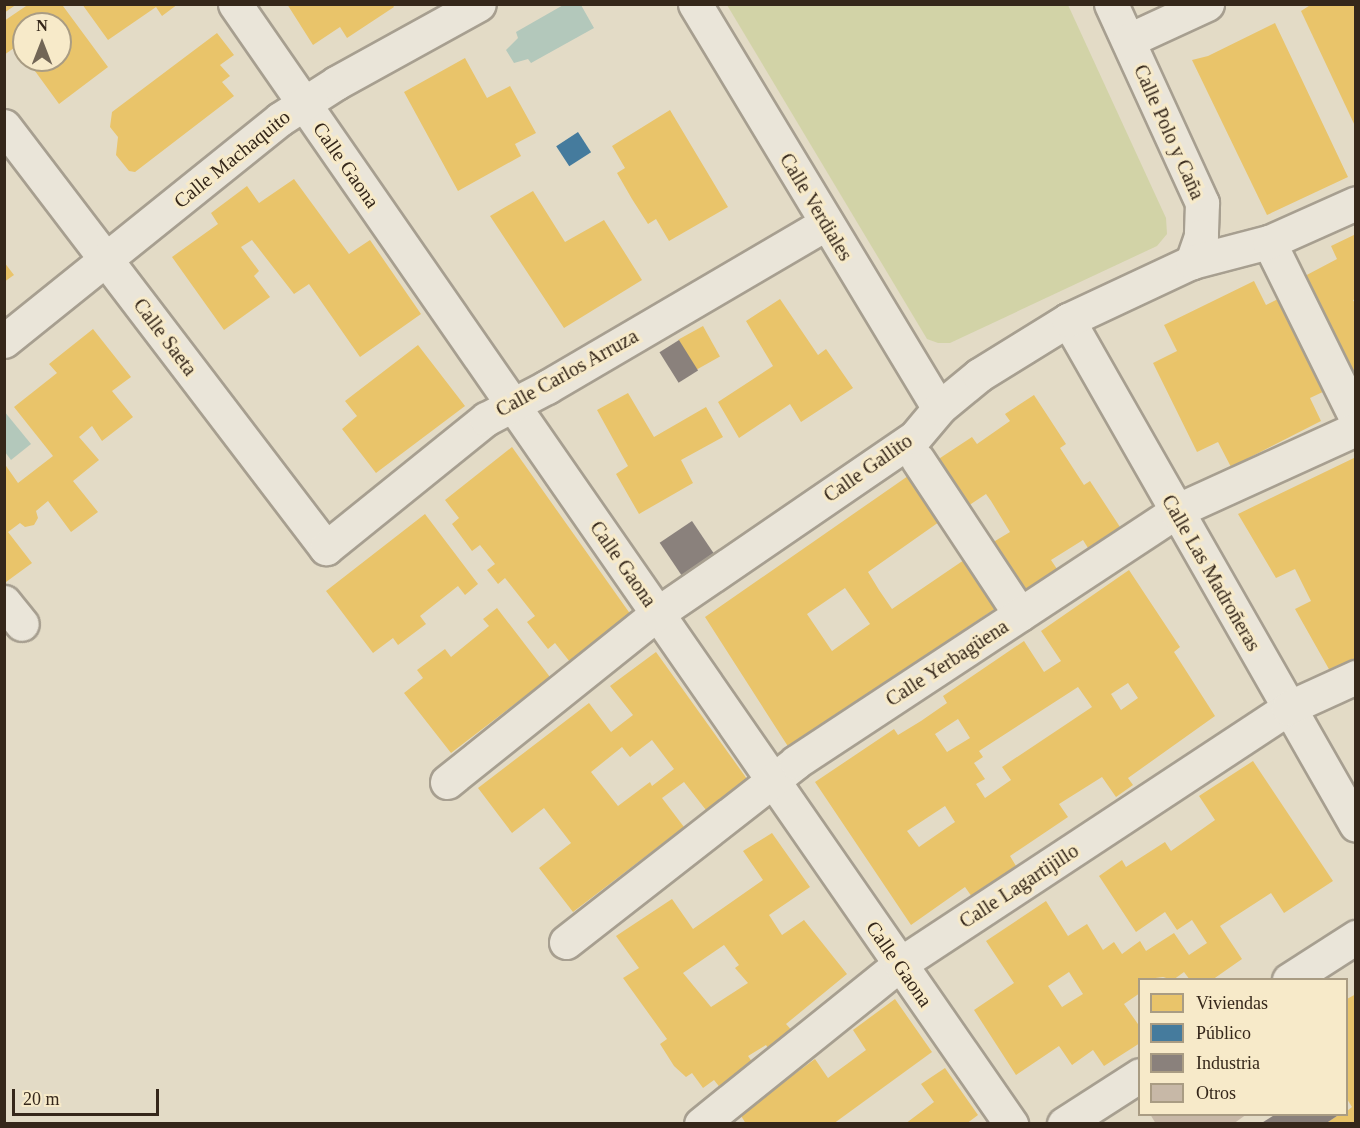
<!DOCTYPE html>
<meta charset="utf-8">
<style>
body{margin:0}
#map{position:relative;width:1360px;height:1128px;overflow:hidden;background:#e3dbc6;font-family:Georgia,serif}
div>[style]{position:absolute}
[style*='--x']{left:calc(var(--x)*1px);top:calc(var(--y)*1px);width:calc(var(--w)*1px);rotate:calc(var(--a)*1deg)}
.green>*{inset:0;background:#d2d3a7}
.water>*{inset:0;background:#b3c8bb}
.homes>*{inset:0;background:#e9c46a;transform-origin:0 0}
.public>*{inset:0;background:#457b9d;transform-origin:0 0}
.industry>*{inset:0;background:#8a817c;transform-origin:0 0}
.building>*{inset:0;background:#c7b8a7}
.roads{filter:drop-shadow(2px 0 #a79f90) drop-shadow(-2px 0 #a79f90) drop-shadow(0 2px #a79f90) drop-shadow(0 -2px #a79f90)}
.minor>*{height:33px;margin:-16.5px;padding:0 16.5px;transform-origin:16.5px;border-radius:16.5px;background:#eae5d9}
span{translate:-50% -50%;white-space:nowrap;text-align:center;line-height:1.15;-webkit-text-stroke:6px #f7eac9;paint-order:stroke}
.street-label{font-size:20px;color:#35271a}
.frame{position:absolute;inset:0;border:6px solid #35271a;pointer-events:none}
.legend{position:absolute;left:1138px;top:978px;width:210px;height:138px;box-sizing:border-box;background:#f7eac9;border:2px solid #a99c83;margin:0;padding:8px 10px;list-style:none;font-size:18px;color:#35271a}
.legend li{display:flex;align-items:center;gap:12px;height:30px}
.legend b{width:30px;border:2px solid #a99c83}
.north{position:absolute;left:12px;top:12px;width:60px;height:60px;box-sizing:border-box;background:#f7eac9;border:2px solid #a99c83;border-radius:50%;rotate:0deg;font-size:16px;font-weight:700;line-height:24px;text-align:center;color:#35271a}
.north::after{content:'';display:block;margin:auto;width:21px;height:27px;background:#726656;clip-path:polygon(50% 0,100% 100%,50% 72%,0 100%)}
.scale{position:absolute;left:12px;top:1089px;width:147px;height:27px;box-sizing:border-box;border:3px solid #35271a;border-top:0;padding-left:8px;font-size:18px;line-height:21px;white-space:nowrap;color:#35271a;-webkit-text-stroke:4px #f7eac9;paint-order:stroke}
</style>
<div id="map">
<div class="green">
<i style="clip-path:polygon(727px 5px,1068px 5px,1166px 218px,1167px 234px,1157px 246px,950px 343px,938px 343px,927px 339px)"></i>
</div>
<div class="water">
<i style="clip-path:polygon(565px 4px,581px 5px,594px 28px,531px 63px,528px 59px,514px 63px,506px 50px,518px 38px,516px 32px)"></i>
<i style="clip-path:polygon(4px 411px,31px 444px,11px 460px,5px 452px)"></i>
</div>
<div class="homes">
<i style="clip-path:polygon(4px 4px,17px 4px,4px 13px)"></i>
<i style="clip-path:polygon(29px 4px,66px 4px,63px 6px,108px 67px,59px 104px,27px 60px,60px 60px,60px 24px,24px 24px,24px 41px,4px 55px,4px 21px)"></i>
<i style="clip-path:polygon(82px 4px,178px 4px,162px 16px,156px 7px,108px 40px)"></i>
<i style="clip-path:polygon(287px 4px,392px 4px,394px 7px,347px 38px,340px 27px,313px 45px)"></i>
<i style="clip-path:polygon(1312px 4px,1356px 4px,1356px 128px,1301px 11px)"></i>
<i style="clip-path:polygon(1275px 23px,1348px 177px,1267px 215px,1192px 60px,1208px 56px)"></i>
<i style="clip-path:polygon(217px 33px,234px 55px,220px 65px,230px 76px,222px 82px,234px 96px,135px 172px,129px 171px,116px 155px,118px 137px,110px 127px,112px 112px)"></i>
<i style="clip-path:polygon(465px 58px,487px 98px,510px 86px,536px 133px,515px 144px,521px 156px,458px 191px,404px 92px)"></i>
<i style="clip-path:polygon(670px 110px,728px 207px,669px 241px,656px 219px,648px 224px,632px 199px,617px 173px,625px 168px,612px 146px)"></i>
<i style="clip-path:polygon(294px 179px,349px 254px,370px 240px,421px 314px,360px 357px,309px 284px,294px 294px,252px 240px,241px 247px,259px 271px,254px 276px,270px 297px,224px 330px,172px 257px,218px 224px,211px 213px,247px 186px,259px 203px)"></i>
<i style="clip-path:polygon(533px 191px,565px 242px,604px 220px,642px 280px,564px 328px,490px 216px)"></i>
<i style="clip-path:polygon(1356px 234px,1356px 299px,1353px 300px,1356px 305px,1356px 393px,1301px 278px,1337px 259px,1331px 246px)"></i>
<i style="clip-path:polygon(4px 262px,14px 275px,4px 282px)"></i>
<i style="clip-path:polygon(1254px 281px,1266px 305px,1280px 298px,1327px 390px,1310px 398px,1321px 421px,1231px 467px,1218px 442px,1197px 452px,1153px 363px,1177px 351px,1164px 325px)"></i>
<i style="clip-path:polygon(780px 299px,818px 355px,826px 349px,853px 388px,801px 422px,790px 404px,739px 438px,718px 402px,773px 366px,746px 321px)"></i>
<i style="left:703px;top:326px;width:35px;height:28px;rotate:61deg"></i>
<i style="clip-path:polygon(93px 329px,131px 377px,112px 391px,133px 417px,102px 441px,92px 426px,79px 437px,99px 460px,73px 481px,98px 512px,71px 532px,48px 501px,36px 511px,38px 518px,34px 525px,25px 527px,20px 523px,8px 532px,32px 563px,6px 582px,4px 463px,18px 483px,53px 456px,14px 407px,57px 373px,49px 364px)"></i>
<i style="clip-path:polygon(418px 345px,465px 406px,376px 473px,342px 429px,357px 416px,345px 401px)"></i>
<i style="clip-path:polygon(628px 393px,654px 437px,706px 407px,723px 437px,681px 460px,693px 483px,639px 514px,616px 474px,628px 466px,597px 410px)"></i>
<i style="clip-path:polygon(1034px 395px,1066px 444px,1060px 448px,1084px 485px,1090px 481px,1120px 527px,1088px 548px,1083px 540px,1051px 560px,1057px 569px,1017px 596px,985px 547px,1010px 532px,991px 501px,986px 494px,962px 510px,931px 464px,972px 437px,977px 444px,1010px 421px,1005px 414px)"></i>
<i style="clip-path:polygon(512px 447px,631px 615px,570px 662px,555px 643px,548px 649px,527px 622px,535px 616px,505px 578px,498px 584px,487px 570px,495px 564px,480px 545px,472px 551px,452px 524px,459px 518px,445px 500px)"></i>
<i style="clip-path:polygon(1356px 457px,1356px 659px,1330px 671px,1295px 609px,1311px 601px,1295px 569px,1276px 578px,1238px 514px)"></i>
<i style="clip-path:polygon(evenodd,908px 476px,939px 522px,868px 572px,879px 590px,892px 609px,964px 560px,996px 608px,789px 748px,705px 617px,908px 476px,845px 588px,870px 624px,832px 651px,807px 614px,845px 588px)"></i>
<i style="clip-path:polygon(425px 514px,478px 584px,465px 595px,458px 586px,420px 616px,426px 624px,398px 645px,393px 638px,373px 653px,326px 591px)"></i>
<i style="clip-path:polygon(evenodd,1129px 570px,1180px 647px,1174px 652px,1215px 716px,1128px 778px,1133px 785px,1116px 797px,1102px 777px,1059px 804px,1068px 817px,1010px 856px,1016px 866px,972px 897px,965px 887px,911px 925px,815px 782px,894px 729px,898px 735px,921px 721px,947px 703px,943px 696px,1024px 641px,1044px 672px,1061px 661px,1041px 631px,1129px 570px,1128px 683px,1138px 698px,1121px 710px,1111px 694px,1128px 683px,1129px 570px,1078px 687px,1092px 707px,1002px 767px,1011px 780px,985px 798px,976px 784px,985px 779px,974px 763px,983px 757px,979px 751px,1078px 687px,1129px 570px,958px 719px,970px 738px,947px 752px,935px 734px,958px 719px,1129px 570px,945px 806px,955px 822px,919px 847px,907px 831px,945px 806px)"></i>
<i style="clip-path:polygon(497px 608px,550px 677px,451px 753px,404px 693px,423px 678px,417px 670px,445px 649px,451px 657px,489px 626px,483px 619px)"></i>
<i style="clip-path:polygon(evenodd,656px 652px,747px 779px,706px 810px,684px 782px,662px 798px,684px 827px,573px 912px,539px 868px,571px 843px,544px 808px,512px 833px,478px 788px,589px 703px,611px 732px,633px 715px,610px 686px,656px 652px,652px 740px,674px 769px,652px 786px,650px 782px,618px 806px,591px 772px,622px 747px,630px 757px,652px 740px)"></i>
<i style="clip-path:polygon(evenodd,1253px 761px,1333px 881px,1284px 913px,1271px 893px,1220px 926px,1242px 959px,1212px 980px,1190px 980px,1184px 972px,1173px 980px,1163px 977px,1140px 980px,1140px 993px,1124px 1004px,1140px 1027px,1140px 1043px,1104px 1066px,1093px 1050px,1072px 1065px,1059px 1046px,1016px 1075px,974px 1010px,1014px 983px,986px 941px,1046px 901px,1068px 936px,1087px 924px,1103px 950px,1114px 942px,1122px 954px,1140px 941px,1146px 951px,1174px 933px,1189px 955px,1207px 943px,1192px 920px,1177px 930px,1165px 912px,1136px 932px,1099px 876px,1122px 860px,1126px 867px,1165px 842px,1171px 851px,1215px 820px,1199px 796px,1253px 761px,1069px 972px,1083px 994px,1062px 1007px,1048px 986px,1069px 972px)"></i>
<i style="clip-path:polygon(evenodd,772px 833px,810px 887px,769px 915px,782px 935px,804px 920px,847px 974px,786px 1024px,796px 1035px,771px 1053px,766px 1045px,748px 1056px,755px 1066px,722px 1090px,714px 1080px,703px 1088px,692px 1073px,686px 1077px,674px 1066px,660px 1044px,667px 1039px,623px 978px,639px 968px,616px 936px,672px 899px,693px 929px,763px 880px,743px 851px,772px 833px,724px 945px,739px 965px,735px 968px,748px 983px,711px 1007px,683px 973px,724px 945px)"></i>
<i style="clip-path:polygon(1356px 994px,1356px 1124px,1325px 1124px,1340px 1114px,1347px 1114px,1347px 1111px,1352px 1107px,1347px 1099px,1347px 999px)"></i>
<i style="clip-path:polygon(895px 999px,932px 1052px,833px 1124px,746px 1124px,740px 1114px,815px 1059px,828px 1078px,866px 1050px,853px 1030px)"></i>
<i style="clip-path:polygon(945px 1068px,978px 1115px,966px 1124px,905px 1124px,934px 1102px,921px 1084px)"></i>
</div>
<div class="public">
<i style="left:578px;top:132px;width:24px;height:26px;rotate:57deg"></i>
</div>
<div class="industry">
<i style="left:679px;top:340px;width:36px;height:23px;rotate:58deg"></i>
<i style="left:692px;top:521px;width:40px;height:39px;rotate:56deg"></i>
<i style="clip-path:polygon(1276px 1114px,1340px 1114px,1325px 1124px,1260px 1124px)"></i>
</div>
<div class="building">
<i style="clip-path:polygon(1150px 1114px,1247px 1114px,1233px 1124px,1156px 1124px)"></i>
</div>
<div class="roads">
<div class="minor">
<i style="--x:235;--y:4;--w:1363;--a:55.28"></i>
<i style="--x:695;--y:4;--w:472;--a:58.9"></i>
<i style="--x:1111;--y:4;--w:219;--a:65.4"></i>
<i style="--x:1202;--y:203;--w:33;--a:92"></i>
<i style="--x:1201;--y:236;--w:28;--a:109"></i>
<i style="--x:1129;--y:40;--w:86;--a:-24.8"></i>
<i style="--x:4;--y:126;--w:531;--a:52.66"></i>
<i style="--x:326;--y:548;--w:206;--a:-38.9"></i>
<i style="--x:486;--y:419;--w:69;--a:-27.7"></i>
<i style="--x:547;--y:387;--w:324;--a:-30.4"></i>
<i style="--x:1269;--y:242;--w:196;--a:63.7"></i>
<i style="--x:1068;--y:320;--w:581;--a:60.3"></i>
<i style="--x:4;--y:341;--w:354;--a:-38.8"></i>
<i style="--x:280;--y:119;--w:67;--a:-32.7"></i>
<i style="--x:336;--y:83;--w:163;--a:-28.9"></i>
<i style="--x:918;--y:460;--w:185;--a:56.5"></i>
<i style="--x:4;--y:602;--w:28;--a:51"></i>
<i style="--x:447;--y:782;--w:270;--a:-38.7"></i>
<i style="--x:658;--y:613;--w:311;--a:-34.4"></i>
<i style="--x:915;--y:437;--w:38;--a:-50"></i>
<i style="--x:939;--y:408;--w:52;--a:-39.5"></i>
<i style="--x:979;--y:375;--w:105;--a:-31.7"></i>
<i style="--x:1068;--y:320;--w:137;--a:-25.1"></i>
<i style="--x:1192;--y:262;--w:80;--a:-14.6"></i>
<i style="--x:1269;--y:242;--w:95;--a:-24.1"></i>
<i style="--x:566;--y:942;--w:292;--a:-38"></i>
<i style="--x:796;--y:762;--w:455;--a:-33.4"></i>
<i style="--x:1176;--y:511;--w:198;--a:-24.5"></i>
<i style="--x:1289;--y:980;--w:80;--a:-32.7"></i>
<i style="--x:701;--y:1124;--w:255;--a:-38.8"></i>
<i style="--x:900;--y:964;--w:465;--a:-33.4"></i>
<i style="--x:1288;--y:708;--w:75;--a:-24.5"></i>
<i style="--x:1064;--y:1124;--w:90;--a:-32.8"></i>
</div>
</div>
<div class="street-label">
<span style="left:1169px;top:132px;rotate:66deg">Calle Polo y Caña</span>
<span style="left:232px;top:159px;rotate:-39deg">Calle Machaquito</span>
<span style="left:346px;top:165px;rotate:55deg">Calle Gaona</span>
<span style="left:816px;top:207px;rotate:59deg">Calle Verdiales</span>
<span style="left:165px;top:337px;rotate:53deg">Calle Saeta</span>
<span style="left:567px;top:373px;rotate:-29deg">Calle Carlos Arruza</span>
<span style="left:868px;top:468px;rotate:-35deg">Calle Gallito</span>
<span style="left:623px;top:564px;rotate:55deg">Calle Gaona</span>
<span style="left:1211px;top:573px;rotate:60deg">Calle Las Madroñeras</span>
<span style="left:947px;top:663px;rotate:-33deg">Calle Yerbagüena</span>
<span style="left:1019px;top:886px;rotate:-33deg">Calle Lagartijillo</span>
<span style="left:899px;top:964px;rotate:55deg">Calle Gaona</span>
</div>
<div class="frame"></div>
<ul class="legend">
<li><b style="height:16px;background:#e9c46a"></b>Viviendas</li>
<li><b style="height:16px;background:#457b9d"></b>Público</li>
<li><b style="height:16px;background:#8a817c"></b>Industria</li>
<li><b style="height:16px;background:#c7b8a7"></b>Otros</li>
</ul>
<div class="north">N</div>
<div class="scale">20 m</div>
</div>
